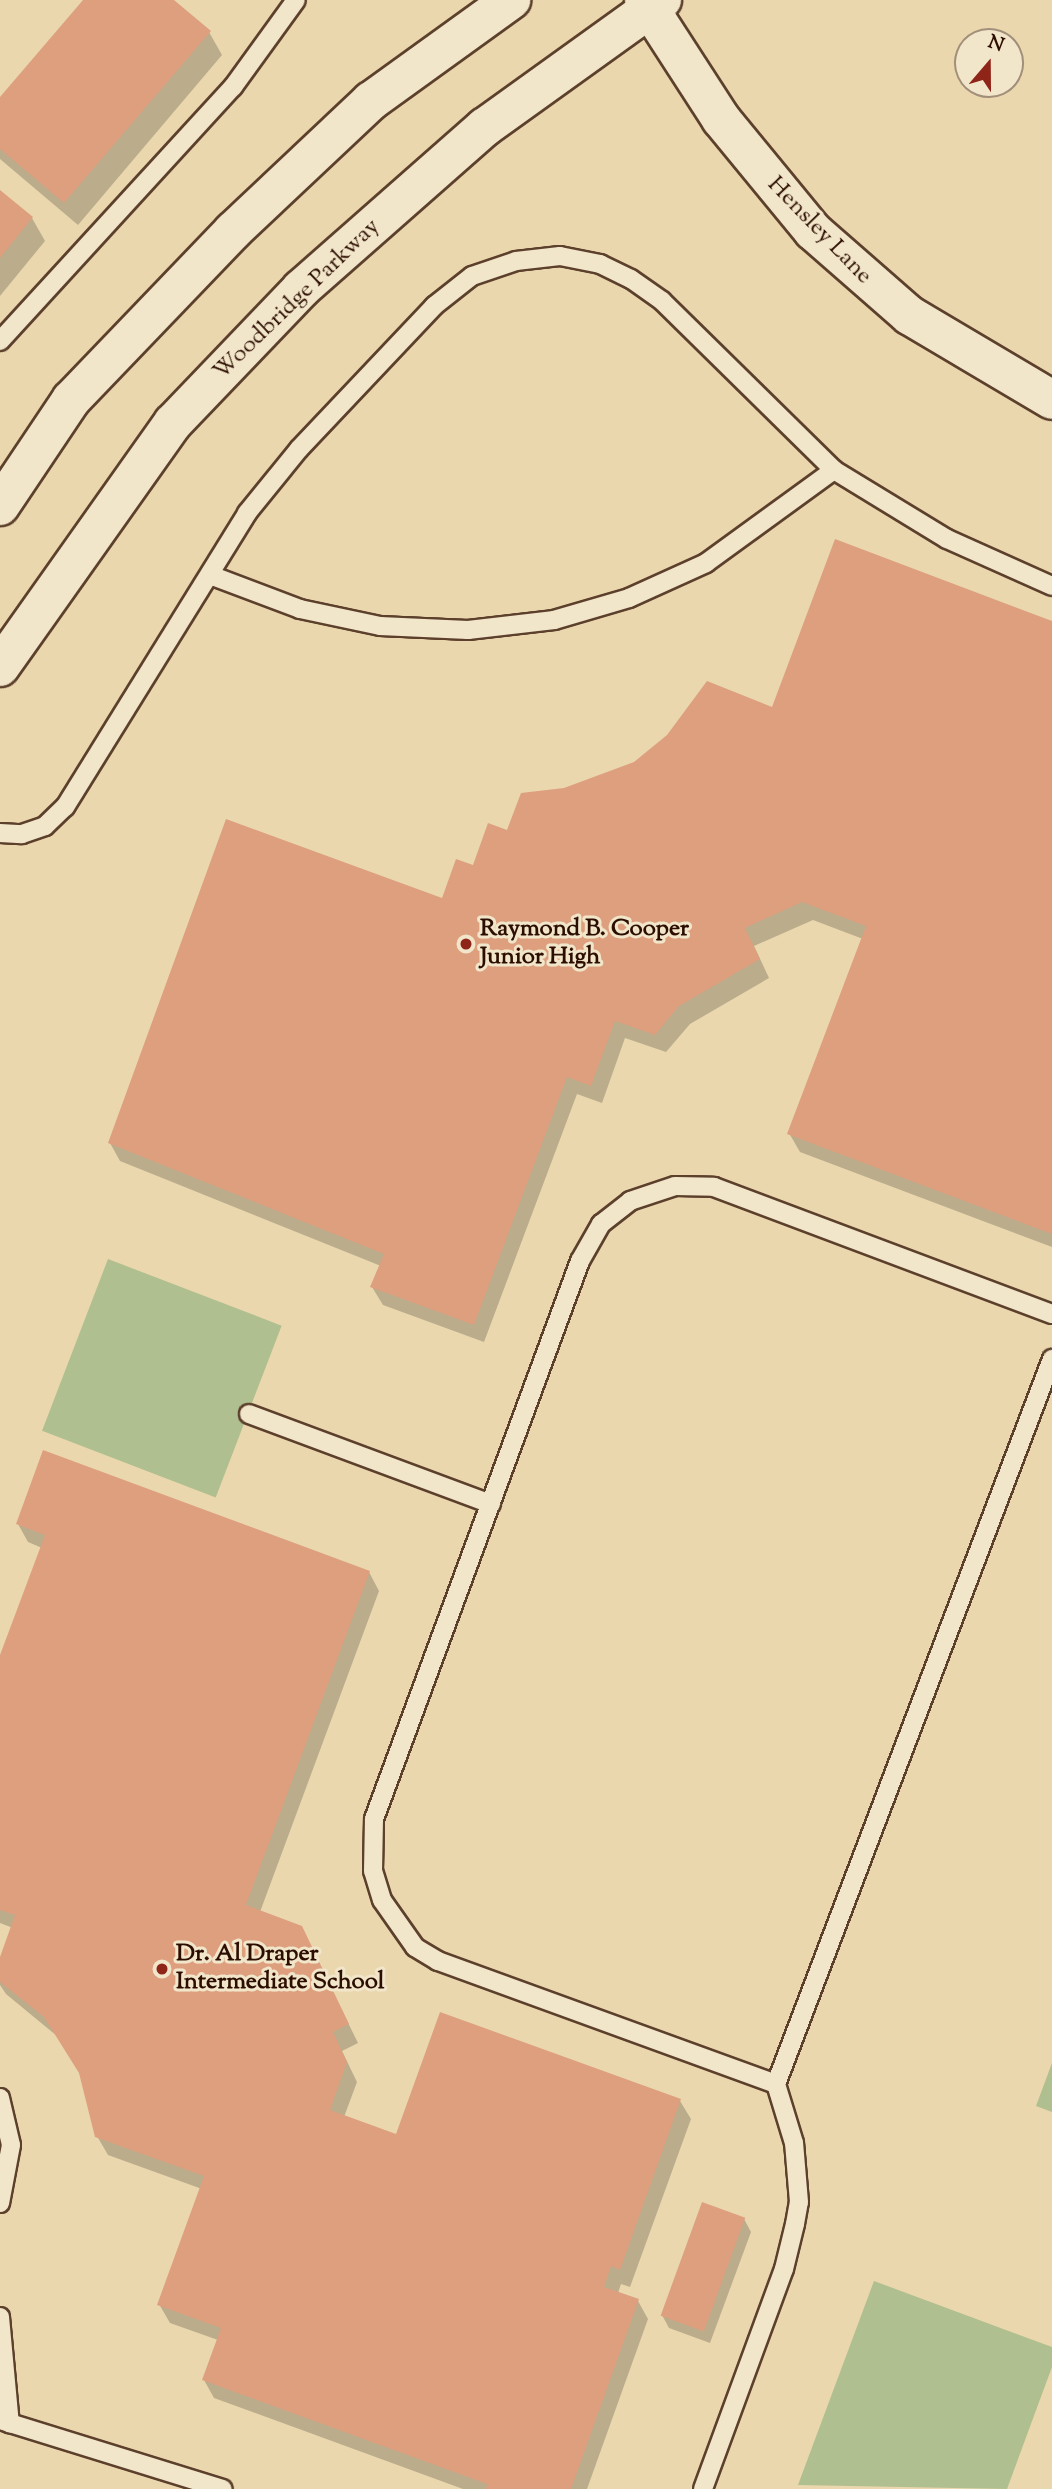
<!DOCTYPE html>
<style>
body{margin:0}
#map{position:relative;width:1052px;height:2489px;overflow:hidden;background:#ead7ae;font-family:"Sorts Mill Goudy",serif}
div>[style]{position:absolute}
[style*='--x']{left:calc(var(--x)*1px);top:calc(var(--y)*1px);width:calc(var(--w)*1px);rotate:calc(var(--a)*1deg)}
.green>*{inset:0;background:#b0bf8f;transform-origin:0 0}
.shadow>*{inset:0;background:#0003}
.building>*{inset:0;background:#dd9f7e;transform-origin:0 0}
.roads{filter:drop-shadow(2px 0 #5c402c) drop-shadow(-2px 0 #5c402c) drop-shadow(0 2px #5c402c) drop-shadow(0 -2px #5c402c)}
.service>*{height:18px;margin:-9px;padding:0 9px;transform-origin:9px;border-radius:9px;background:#f1e5ca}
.tertiary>*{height:38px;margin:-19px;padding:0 19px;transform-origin:19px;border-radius:19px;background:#f1e5ca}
.secondary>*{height:38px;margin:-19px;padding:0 19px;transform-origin:19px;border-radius:19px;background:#f1e5ca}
.dots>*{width:19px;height:19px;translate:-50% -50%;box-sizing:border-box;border:4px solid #f1e5ca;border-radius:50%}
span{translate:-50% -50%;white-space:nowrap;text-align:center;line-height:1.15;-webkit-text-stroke:6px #f1e5ca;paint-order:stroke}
.street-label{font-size:24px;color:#2c0e01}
.poi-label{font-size:24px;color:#2c0e01;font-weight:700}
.left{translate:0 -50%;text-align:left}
.north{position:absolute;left:954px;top:28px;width:70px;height:70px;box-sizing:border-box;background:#f1e5ca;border:2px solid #a28f7a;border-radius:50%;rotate:20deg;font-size:19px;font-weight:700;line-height:28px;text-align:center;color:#2c0e01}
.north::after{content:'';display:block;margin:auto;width:24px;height:32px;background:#8f2418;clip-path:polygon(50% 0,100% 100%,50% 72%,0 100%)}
</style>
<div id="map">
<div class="green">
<i style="left:108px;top:1259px;width:186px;height:184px;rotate:21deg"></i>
<i style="clip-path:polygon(1052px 2063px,1052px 2112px,1036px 2106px)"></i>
<i style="clip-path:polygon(874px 2281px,1052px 2347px,1052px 2367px,1007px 2489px,798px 2485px)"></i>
</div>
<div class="shadow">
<i style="clip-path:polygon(85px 0,171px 0,209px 32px,222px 55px,78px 225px,0 159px,0 100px)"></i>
<i style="clip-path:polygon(0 193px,32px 218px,45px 241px,0 296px)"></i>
<i style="clip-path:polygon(1052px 623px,1052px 1247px,800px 1152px,789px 1133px,863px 939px,813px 920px,754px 946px,769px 978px,690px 1024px,666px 1052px,625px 1038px,602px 1103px,577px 1094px,484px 1342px,383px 1305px,372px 1287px,381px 1266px,120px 1161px,110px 1143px,443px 900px,508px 832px,564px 790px,773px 709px)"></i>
<i style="clip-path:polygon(18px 1524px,369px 1572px,379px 1591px,260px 1912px,301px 1927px,358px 2043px,342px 2051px,357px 2082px,344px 2117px,397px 2136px,680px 2101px,691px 2119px,630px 2287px,621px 2284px,618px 2293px,638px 2301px,648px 2319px,587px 2489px,463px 2489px,214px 2398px,204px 2380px,218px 2340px,170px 2323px,159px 2304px,202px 2189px,108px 2155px,97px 2136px,78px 2068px,57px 2036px,6px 1994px,0 1985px,0 1962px,13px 1928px,0 1923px,0 1660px,42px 1548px,28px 1542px)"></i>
<i style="clip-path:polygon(744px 2219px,751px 2232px,710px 2343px,669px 2328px,662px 2315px)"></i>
</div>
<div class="building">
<i style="clip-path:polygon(83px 0,174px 0,211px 31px,64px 203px,0 149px,0 97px)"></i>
<i style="clip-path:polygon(0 190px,33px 217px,0 258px)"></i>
<i style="clip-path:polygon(835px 539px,1052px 621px,1052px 1234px,787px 1134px,866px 926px,802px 902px,745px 928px,760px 959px,679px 1006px,655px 1035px,615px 1021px,591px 1086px,567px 1077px,474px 1325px,370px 1287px,384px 1254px,108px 1143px,226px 819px,442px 898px,456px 859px,473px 865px,488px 823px,507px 830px,521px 793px,564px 788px,634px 762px,667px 735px,707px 681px,772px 707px)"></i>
<i style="clip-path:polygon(43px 1450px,370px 1571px,246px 1905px,302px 1926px,349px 2024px,333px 2032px,347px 2062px,330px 2110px,396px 2134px,440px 2012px,681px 2099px,620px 2270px,611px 2266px,604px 2287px,639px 2299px,571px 2489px,486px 2489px,487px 2484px,202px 2380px,221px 2328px,157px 2305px,204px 2176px,95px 2137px,79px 2073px,44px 2017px,0 1982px,0 1957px,15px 1915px,0 1910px,0 1655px,45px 1535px,16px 1524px)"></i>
<i style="left:702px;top:2202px;width:46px;height:121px;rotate:20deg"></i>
</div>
<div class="roads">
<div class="service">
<i style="--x:0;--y:341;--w:345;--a:-47.5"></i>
<i style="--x:233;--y:87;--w:107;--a:-54.1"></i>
<i style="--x:210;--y:575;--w:96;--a:20.7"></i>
<i style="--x:300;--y:609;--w:82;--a:12"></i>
<i style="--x:380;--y:626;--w:88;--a:2.6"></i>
<i style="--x:468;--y:630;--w:87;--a:-6.6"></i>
<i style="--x:554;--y:620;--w:78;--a:-16.3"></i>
<i style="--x:629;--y:598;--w:85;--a:-24.4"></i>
<i style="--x:706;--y:563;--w:158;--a:-36"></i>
<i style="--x:0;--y:833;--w:22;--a:3"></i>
<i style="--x:22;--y:834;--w:24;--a:-19"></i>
<i style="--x:45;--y:826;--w:28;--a:-44"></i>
<i style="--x:65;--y:807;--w:346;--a:-58.2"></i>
<i style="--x:247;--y:513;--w:82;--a:-50.9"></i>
<i style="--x:299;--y:449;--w:197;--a:-46.6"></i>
<i style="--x:434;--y:306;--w:48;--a:-38.3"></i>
<i style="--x:472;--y:276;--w:46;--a:-18.8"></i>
<i style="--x:516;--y:261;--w:44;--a:-6.5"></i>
<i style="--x:560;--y:256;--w:41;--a:11.3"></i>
<i style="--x:600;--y:264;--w:34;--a:26"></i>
<i style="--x:631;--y:279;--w:38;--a:35"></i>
<i style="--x:662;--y:301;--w:241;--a:44.5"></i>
<i style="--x:834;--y:470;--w:132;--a:31.4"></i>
<i style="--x:947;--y:539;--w:115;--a:24.1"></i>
<i style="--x:249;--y:1414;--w:258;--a:20.4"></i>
<i style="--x:776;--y:2084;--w:360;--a:-160"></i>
<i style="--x:438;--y:1961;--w:27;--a:-149"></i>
<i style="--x:415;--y:1947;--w:57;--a:-125.1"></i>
<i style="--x:382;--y:1900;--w:30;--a:-107"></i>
<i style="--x:373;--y:1871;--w:52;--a:-88.9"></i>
<i style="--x:374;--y:1819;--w:595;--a:-69.74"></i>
<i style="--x:580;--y:1261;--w:43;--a:-60.4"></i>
<i style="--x:601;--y:1224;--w:37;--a:-38"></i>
<i style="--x:630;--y:1201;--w:47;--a:-18.4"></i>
<i style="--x:675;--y:1186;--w:39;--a:1"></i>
<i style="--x:714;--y:1187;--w:361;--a:20.6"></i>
<i style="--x:0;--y:2098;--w:48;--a:76.8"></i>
<i style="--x:11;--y:2145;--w:59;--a:100.7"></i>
<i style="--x:0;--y:2317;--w:107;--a:84.7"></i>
<i style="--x:0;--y:2420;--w:233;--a:17.2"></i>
<i style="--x:703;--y:2489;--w:234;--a:-69.8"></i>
<i style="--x:784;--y:2269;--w:46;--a:-76.3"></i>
<i style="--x:795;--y:2224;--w:22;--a:-80"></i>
<i style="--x:799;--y:2202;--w:59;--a:-94.8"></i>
<i style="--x:794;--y:2143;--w:62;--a:-107"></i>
<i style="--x:776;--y:2084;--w:776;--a:-69.16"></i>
</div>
<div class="tertiary">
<i style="--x:644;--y:0;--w:142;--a:57.1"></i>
<i style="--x:721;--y:119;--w:145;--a:50.6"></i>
<i style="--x:813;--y:231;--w:128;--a:41.2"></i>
<i style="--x:909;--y:315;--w:166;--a:30.7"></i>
</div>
<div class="secondary">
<i style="--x:0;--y:506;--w:128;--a:-56.2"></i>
<i style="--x:71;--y:400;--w:234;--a:-46.2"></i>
<i style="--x:233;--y:231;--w:190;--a:-43.3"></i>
<i style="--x:371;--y:101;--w:173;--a:-35.8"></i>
<i style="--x:0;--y:667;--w:299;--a:-54.7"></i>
<i style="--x:173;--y:423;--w:185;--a:-46.3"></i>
<i style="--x:301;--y:289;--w:245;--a:-41.4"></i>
<i style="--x:485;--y:127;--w:218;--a:-35.7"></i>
</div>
</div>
<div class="dots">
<i style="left:466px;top:944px;background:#8f2418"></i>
<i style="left:162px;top:1969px;background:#8f2418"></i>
</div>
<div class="street-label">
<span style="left:819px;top:231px;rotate:46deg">Hensley Lane</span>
<span style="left:297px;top:300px;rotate:-44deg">Woodbridge Parkway</span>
</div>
<div class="poi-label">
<span class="left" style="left:480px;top:944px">Raymond B. Cooper<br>Junior High</span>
<span class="left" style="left:176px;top:1969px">Dr. Al Draper<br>Intermediate School</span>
</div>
<div class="north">N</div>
</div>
